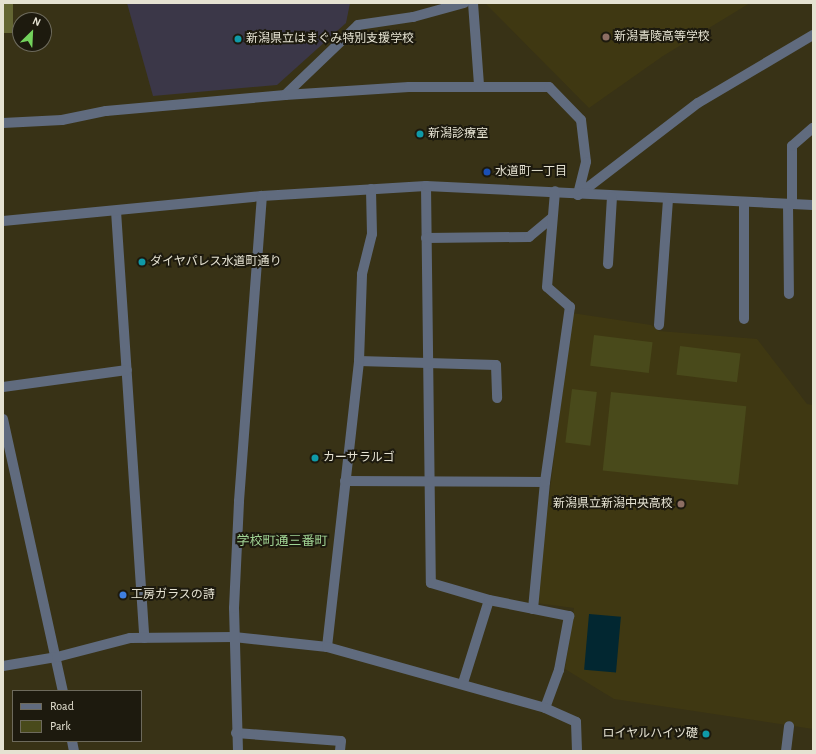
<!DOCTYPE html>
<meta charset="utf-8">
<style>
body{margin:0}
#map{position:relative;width:816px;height:754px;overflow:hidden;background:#383216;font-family:"Alegreya Sans","Noto Sans JP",sans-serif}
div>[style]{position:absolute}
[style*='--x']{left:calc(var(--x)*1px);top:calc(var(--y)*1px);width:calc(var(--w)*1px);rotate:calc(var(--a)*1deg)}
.commercial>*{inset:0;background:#3b3748}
.built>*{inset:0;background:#3f3812}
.green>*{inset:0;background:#494a1b;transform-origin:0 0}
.forest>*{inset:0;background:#646633;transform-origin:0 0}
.water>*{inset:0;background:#022731;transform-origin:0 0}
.minor>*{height:10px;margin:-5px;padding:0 5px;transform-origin:5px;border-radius:5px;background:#606b7e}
.dots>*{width:11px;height:11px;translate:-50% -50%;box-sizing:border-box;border:2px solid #1d1a0e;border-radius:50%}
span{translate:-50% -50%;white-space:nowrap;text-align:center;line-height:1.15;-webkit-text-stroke:4px #1d1a0e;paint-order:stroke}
.poi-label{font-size:12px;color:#e5e2d2}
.left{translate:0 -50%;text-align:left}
.right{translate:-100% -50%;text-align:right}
.neighbourhood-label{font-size:13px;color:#a0d394}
.frame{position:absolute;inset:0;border:4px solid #e5e2d2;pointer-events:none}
.legend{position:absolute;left:12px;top:690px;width:130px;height:52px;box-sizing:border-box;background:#1d1a0e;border:1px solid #6d6a5c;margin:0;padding:5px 7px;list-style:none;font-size:12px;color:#e5e2d2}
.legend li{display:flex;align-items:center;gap:8px;height:20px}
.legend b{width:20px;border:1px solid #6d6a5c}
.north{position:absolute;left:12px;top:12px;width:40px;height:40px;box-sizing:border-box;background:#1d1a0e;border:1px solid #6d6a5c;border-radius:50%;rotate:24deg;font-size:11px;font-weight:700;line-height:16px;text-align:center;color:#e5e2d2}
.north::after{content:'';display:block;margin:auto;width:14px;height:18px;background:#73d25c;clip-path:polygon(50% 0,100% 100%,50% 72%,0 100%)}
</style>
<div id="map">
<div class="commercial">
<i style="clip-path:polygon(127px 3px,350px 3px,346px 23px,277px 85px,153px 96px)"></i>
</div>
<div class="built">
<i style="clip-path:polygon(485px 3px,750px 3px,663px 56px,589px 108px)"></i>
<i style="clip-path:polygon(572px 313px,651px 325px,659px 331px,757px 339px,807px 404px,813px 405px,813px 729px,614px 699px,565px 669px,574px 608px,536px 603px)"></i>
</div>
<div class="green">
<i style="left:594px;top:335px;width:59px;height:31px;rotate:7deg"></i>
<i style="left:680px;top:346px;width:61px;height:29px;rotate:7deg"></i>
<i style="left:572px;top:389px;width:25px;height:54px;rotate:7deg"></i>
<i style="left:611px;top:392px;width:136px;height:79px;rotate:6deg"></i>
</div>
<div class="forest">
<i style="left:3px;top:3px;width:10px;height:30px"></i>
</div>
<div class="water">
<i style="left:589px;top:614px;width:32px;height:56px;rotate:5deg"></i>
</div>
<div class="minor">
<i style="--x:473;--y:3;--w:82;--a:85.8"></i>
<i style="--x:285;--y:95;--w:101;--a:-43.8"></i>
<i style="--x:358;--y:25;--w:56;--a:-8.3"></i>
<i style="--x:413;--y:17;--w:53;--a:-15.4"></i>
<i style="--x:3;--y:123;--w:59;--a:-2.9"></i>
<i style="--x:62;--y:120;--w:45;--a:-11.6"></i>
<i style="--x:106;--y:111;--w:180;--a:-5.1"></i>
<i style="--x:285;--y:95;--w:124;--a:-3.7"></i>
<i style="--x:409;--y:87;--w:140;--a:0"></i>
<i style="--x:549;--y:87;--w:46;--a:45.9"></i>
<i style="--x:581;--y:120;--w:42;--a:83.2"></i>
<i style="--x:586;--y:162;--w:34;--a:104"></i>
<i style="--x:426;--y:186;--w:397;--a:89.3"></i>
<i style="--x:431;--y:583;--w:60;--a:16.3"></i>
<i style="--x:489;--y:600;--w:87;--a:107.4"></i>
<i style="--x:578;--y:195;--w:151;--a:-37.5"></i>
<i style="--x:698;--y:103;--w:134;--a:-30.6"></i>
<i style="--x:788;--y:204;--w:90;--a:89.4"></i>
<i style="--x:792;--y:204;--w:58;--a:-90"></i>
<i style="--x:792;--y:146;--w:28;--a:-41"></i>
<i style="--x:116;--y:211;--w:428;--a:86.2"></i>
<i style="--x:3;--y:221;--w:260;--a:-5.5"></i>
<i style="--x:262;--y:196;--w:164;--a:-3.5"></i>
<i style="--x:426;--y:186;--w:387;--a:2.8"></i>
<i style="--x:426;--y:238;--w:103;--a:-0.6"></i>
<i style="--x:529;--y:237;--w:30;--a:-40"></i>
<i style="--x:608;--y:264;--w:67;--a:-86.6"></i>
<i style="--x:744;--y:319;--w:117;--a:-90"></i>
<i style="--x:659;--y:325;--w:126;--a:-85.9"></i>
<i style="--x:359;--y:361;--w:137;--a:1.7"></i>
<i style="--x:496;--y:365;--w:33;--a:88"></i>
<i style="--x:3;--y:387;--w:125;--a:-7.8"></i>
<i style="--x:3;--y:419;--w:279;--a:77.6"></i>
<i style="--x:345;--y:481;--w:200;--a:0.3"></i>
<i style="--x:489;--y:600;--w:82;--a:11.3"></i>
<i style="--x:569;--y:616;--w:55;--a:100.5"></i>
<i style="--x:559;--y:670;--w:40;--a:110.2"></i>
<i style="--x:533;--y:609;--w:128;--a:-84.6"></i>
<i style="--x:545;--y:482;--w:177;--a:-81.9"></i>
<i style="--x:570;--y:307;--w:30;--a:-139"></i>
<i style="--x:547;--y:287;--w:96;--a:-85.2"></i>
<i style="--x:327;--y:647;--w:288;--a:-83.6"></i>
<i style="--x:359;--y:361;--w:87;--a:-88"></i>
<i style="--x:362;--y:274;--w:41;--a:-76"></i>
<i style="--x:372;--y:234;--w:45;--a:-91.3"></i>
<i style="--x:3;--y:666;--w:55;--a:-9.5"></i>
<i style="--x:57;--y:657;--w:75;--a:-14.6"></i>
<i style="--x:130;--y:638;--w:104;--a:-0.6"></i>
<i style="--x:234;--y:637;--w:94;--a:6.1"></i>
<i style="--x:327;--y:647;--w:226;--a:15.6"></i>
<i style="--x:545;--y:708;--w:34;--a:24"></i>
<i style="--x:576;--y:722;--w:29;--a:88"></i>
<i style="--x:236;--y:733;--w:105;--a:4.4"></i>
<i style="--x:341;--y:741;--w:10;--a:96"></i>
<i style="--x:72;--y:741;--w:10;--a:79"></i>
<i style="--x:238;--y:751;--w:143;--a:-91.6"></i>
<i style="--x:234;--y:608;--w:107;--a:-87.3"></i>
<i style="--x:239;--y:501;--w:306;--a:-85.7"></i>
<i style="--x:786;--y:751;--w:25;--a:-83"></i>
</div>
<div class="dots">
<i style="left:606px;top:37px;background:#8d6e63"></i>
<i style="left:238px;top:39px;background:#0f9aa8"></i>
<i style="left:420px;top:134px;background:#0f9aa8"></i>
<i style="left:487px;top:172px;background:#1a4fb4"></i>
<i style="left:142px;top:262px;background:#0f9aa8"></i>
<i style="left:315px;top:458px;background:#0f9aa8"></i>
<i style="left:681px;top:504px;background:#8d6e63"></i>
<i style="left:123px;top:595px;background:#3f7fe0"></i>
<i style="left:706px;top:734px;background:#0f9aa8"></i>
</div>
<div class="poi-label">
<span class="left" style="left:614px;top:37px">新潟青陵高等学校</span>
<span class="left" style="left:246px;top:39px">新潟県立はまぐみ特別支援学校</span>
<span class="left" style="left:428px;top:134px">新潟診療室</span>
<span class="left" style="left:495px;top:172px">水道町一丁目</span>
<span class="left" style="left:150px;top:262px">ダイヤパレス水道町通り</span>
<span class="left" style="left:323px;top:458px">カーサラルゴ</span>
<span class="right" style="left:673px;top:504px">新潟県立新潟中央高校</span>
<span class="left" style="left:131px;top:595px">工房ガラスの詩</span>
<span class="right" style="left:698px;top:734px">ロイヤルハイツ礎</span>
</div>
<div class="neighbourhood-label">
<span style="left:282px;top:542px">学校町通三番町</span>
</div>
<div class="frame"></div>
<ul class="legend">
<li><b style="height:5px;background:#606b7e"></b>Road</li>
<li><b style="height:11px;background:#494a1b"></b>Park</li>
</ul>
<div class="north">N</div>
</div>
